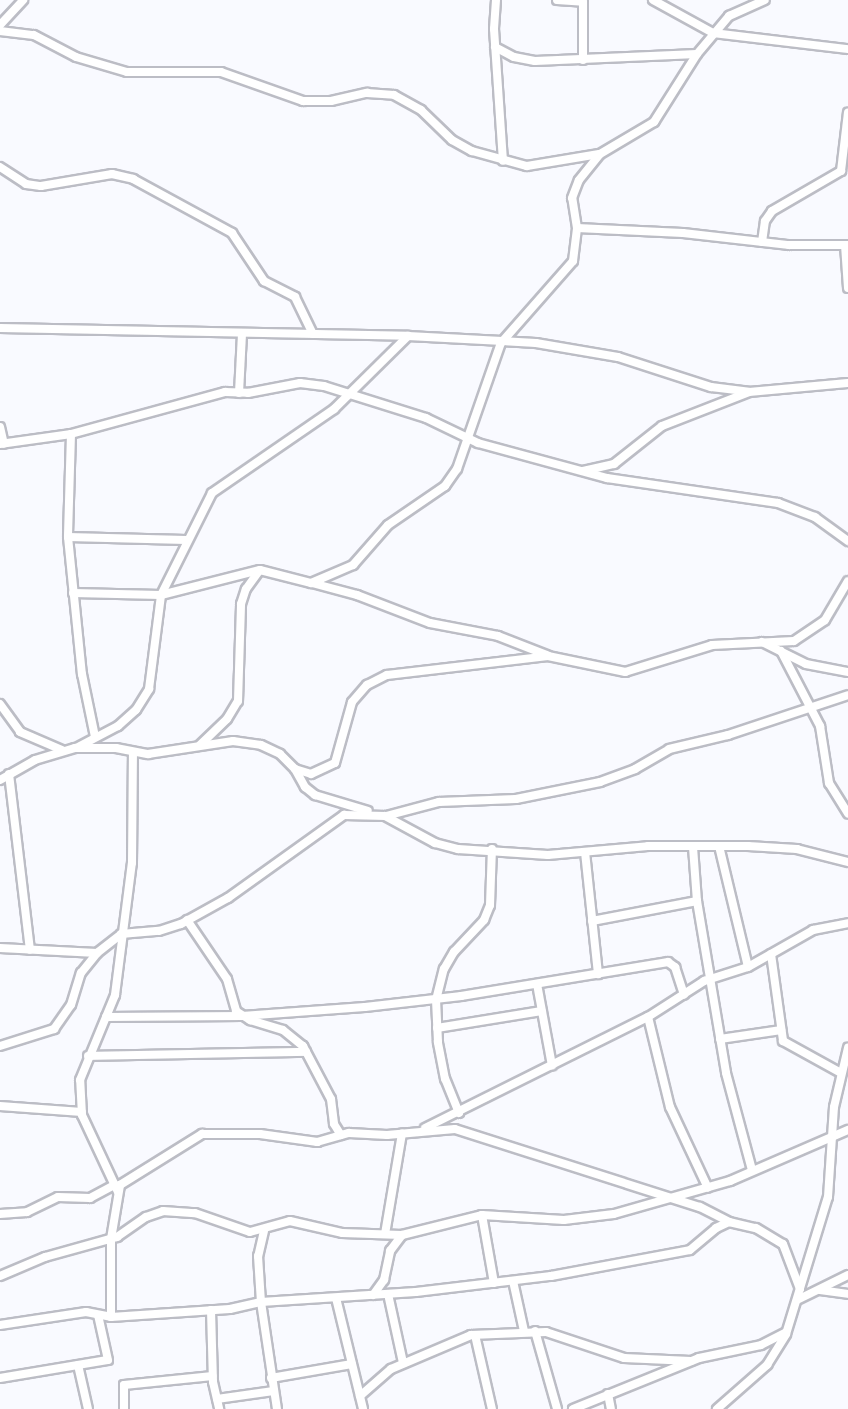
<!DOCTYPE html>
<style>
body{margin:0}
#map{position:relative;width:848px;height:1409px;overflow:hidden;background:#f9faff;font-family:Quicksand,sans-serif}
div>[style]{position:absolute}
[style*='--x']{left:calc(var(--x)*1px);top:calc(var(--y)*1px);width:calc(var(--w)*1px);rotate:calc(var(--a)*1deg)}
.roads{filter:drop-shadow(2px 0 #bcbdc5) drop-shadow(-2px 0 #bcbdc5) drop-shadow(0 2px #bcbdc5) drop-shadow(0 -2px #bcbdc5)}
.street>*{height:8px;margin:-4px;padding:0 4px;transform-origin:4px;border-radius:4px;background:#fff}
span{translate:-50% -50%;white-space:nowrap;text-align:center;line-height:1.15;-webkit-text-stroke:5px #fff;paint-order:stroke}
</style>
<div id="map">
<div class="roads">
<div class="street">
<i style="--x:496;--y:0;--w:29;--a:94"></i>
<i style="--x:494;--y:29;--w:132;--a:86.1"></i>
<i style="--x:557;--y:0;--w:26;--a:4"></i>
<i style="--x:583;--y:2;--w:58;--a:90"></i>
<i style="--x:653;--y:0;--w:68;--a:28.8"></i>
<i style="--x:713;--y:33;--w:136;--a:6.8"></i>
<i style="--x:0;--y:25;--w:34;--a:-47"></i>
<i style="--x:0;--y:31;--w:34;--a:7"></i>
<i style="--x:34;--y:35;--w:47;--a:27.6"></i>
<i style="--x:76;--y:57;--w:53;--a:16.4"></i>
<i style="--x:127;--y:72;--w:94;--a:0"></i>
<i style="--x:221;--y:72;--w:87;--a:19.5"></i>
<i style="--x:303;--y:101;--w:28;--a:0"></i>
<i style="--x:331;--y:101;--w:37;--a:-13"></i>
<i style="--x:367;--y:93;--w:27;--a:4"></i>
<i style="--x:394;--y:95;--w:31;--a:29"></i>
<i style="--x:421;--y:110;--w:43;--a:44.1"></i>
<i style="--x:452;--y:140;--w:23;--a:29"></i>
<i style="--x:472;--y:151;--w:57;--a:15.3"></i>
<i style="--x:527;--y:166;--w:73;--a:-9.5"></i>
<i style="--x:495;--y:47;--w:21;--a:28"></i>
<i style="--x:514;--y:57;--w:21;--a:11"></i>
<i style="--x:535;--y:61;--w:162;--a:-2.5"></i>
<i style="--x:0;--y:167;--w:31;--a:33"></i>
<i style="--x:26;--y:184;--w:15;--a:8"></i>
<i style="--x:41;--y:186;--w:72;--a:-9.6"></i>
<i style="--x:112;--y:174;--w:22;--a:13"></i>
<i style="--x:133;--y:179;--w:113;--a:28.6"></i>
<i style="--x:232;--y:233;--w:58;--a:56.3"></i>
<i style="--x:264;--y:281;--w:35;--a:27"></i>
<i style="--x:295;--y:297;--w:41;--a:64.1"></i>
<i style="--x:577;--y:228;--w:106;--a:2.7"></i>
<i style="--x:683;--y:233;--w:107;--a:6.5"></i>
<i style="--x:789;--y:245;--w:59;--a:0"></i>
<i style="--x:762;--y:242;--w:21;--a:-82"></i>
<i style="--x:765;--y:221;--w:12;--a:-55"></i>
<i style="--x:772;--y:211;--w:80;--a:-30.1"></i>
<i style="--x:841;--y:171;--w:59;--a:-83.2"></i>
<i style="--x:845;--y:245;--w:43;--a:86"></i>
<i style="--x:0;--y:328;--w:408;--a:1.1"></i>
<i style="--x:408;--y:336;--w:128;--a:3.1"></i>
<i style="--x:536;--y:343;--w:83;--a:9.7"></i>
<i style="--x:618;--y:357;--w:98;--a:17.9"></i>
<i style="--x:711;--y:387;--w:38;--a:7"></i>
<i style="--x:239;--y:393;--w:60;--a:-87.1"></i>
<i style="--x:0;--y:427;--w:17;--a:77"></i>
<i style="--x:71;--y:434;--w:103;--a:91.7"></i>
<i style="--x:68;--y:537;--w:138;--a:84.2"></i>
<i style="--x:82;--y:674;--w:64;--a:78.3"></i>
<i style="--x:0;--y:444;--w:72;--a:-8"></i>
<i style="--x:71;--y:434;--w:160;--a:-15.3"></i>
<i style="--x:225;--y:392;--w:23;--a:2"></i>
<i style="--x:248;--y:393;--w:53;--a:-10.9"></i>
<i style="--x:300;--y:383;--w:24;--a:7"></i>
<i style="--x:324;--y:386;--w:107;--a:17.4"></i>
<i style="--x:426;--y:418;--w:58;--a:25.7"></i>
<i style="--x:478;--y:443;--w:134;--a:15.2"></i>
<i style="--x:607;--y:478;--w:173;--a:8.3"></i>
<i style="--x:778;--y:503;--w:40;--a:21"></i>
<i style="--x:815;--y:517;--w:41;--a:36"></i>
<i style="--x:583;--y:471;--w:32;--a:-13"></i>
<i style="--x:614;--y:464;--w:61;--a:-38.4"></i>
<i style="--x:662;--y:426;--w:93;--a:-21.3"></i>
<i style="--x:749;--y:392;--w:99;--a:-5.2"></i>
<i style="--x:68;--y:537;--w:118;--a:1.5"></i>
<i style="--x:312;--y:583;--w:47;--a:14.9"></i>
<i style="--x:357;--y:595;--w:78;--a:21"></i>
<i style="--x:430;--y:623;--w:69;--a:10.8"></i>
<i style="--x:498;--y:636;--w:53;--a:21.2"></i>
<i style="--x:73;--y:593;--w:88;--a:1.3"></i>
<i style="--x:161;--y:595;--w:102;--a:-14.2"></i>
<i style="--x:260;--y:570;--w:53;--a:14.3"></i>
<i style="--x:311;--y:583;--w:46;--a:-23.2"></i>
<i style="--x:353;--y:565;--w:53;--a:-48.8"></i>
<i style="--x:388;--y:525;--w:69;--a:-34.4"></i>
<i style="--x:445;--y:486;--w:21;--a:-55"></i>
<i style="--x:457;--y:469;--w:133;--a:-70.8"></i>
<i style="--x:501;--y:343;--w:109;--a:-48.7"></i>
<i style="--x:573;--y:261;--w:33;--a:-83"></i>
<i style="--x:577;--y:228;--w:30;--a:-99"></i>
<i style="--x:572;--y:198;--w:19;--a:-69"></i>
<i style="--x:579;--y:180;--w:33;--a:-51"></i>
<i style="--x:600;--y:154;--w:63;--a:-30.7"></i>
<i style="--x:654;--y:122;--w:80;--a:-57.7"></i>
<i style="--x:697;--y:54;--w:50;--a:-49.9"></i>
<i style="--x:729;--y:16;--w:39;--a:-24"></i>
<i style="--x:762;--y:642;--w:49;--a:26.6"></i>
<i style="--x:806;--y:664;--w:43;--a:10.8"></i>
<i style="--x:781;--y:651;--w:85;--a:62.5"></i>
<i style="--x:820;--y:726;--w:58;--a:81"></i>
<i style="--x:829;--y:783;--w:36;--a:58"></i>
<i style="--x:0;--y:704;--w:34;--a:54"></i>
<i style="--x:20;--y:732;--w:46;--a:23.2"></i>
<i style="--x:200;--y:745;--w:37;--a:-44"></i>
<i style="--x:227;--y:719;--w:21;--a:-59"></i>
<i style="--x:238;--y:701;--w:97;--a:-88.2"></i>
<i style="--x:241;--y:604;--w:16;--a:-72"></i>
<i style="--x:246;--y:589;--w:22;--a:-54"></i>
<i style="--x:78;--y:747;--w:45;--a:-27.7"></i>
<i style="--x:118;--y:726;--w:24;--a:-42"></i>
<i style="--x:136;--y:710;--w:25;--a:-58"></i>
<i style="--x:149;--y:689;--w:95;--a:-82.7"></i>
<i style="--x:161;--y:595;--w:114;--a:-63.4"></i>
<i style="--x:212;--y:493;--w:148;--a:-34.5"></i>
<i style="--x:334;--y:409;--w:104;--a:-44.6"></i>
<i style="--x:295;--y:769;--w:21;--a:61"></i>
<i style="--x:305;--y:787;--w:13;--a:39"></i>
<i style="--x:315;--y:795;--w:55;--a:16.8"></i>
<i style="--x:9;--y:774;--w:177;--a:83.2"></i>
<i style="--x:0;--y:780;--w:40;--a:-29.7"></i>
<i style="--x:35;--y:760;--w:42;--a:-16.7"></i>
<i style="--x:75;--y:748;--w:41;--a:0"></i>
<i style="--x:116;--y:748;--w:33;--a:11"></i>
<i style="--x:148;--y:754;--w:86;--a:-8.7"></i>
<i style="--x:233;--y:741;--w:28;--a:8"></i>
<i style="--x:261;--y:745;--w:21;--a:25"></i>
<i style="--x:280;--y:754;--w:21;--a:45"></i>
<i style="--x:295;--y:769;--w:17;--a:17"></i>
<i style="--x:311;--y:774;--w:26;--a:-25"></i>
<i style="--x:335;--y:763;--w:63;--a:-74.4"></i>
<i style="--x:352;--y:702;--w:23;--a:-49"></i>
<i style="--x:367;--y:685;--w:22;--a:-27"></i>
<i style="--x:387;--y:675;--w:162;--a:-6.7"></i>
<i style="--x:548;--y:656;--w:79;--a:11.7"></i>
<i style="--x:625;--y:672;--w:91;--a:-17.2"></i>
<i style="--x:712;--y:645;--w:82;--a:-2.8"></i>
<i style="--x:794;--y:641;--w:37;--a:-34"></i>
<i style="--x:825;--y:620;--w:45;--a:-59.5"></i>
<i style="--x:385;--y:816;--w:57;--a:28.4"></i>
<i style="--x:435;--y:843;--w:24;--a:15"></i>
<i style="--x:458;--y:849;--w:90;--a:3.8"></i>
<i style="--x:548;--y:855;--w:100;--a:-5.1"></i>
<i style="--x:648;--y:846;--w:100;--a:0"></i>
<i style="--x:748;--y:846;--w:49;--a:3.5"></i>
<i style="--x:797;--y:849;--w:53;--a:14.3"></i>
<i style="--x:719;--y:846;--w:124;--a:76.5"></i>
<i style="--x:693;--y:847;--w:54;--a:85.8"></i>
<i style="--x:697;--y:901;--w:174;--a:80.4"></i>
<i style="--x:726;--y:1073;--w:100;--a:75"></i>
<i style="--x:585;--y:852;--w:123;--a:83.9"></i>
<i style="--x:187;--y:920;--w:71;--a:55.9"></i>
<i style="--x:227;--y:979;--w:33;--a:74"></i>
<i style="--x:236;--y:1011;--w:17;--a:33"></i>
<i style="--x:250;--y:1020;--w:34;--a:17"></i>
<i style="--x:283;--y:1030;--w:26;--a:39"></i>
<i style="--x:303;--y:1046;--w:60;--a:62.2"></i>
<i style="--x:331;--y:1099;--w:25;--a:83"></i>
<i style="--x:334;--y:1124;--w:13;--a:58"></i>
<i style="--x:592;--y:921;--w:107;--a:-10.8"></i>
<i style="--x:0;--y:948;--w:97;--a:3"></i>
<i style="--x:771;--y:954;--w:88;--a:82.1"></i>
<i style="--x:783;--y:1041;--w:66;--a:28.9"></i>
<i style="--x:537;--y:984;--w:83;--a:79.6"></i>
<i style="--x:106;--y:1017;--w:136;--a:-0.4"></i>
<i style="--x:242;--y:1016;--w:123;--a:-4.2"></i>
<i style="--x:365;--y:1007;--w:97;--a:-6.5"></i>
<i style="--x:461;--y:996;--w:210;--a:-9.3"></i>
<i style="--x:668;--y:962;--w:9;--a:36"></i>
<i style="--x:675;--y:967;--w:29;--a:72"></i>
<i style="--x:648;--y:1017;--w:93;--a:76.3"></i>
<i style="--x:670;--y:1107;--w:89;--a:64.9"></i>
<i style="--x:437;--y:1028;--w:106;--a:-9.2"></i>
<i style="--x:720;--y:1039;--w:62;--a:-8.4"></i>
<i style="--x:0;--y:1046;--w:57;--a:-17.5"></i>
<i style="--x:54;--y:1029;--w:29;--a:-55"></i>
<i style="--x:71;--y:1005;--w:34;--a:-73"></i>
<i style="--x:81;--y:973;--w:26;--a:-51"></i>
<i style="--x:97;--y:953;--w:31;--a:-38"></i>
<i style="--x:121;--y:934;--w:38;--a:-5"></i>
<i style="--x:159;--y:931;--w:23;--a:-18"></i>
<i style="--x:181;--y:924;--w:54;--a:-29"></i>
<i style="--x:228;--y:898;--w:143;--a:-35.6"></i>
<i style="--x:344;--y:815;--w:42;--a:1.4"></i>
<i style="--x:386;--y:816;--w:55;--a:-14.8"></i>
<i style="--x:439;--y:802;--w:77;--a:-2.2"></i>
<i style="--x:516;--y:799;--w:86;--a:-11.4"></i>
<i style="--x:600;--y:782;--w:37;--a:-20"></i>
<i style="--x:635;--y:769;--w:39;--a:-30"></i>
<i style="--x:669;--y:749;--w:61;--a:-13.3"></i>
<i style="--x:728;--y:735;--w:126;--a:-18.4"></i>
<i style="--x:88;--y:1056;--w:218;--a:-1.1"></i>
<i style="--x:0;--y:1106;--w:82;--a:4.2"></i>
<i style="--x:459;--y:1113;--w:37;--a:-112"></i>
<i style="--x:445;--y:1079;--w:38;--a:-101"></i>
<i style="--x:438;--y:1042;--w:42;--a:-92.7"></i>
<i style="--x:436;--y:1000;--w:32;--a:-76"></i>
<i style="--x:444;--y:969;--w:20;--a:-60"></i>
<i style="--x:454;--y:952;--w:44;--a:-46.8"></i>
<i style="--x:484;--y:920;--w:16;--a:-68"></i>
<i style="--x:490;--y:905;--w:56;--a:-88"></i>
<i style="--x:425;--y:1128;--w:249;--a:-26.5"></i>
<i style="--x:648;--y:1017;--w:67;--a:-32.7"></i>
<i style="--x:704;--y:981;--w:46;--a:-17.7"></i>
<i style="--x:748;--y:967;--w:75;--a:-29.6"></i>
<i style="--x:813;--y:930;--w:36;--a:-11"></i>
<i style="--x:118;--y:1192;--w:85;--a:-115.1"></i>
<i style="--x:82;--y:1115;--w:35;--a:-93"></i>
<i style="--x:80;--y:1080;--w:92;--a:-67.6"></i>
<i style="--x:115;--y:995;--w:133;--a:-82.7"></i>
<i style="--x:132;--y:863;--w:110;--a:-89.5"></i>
<i style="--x:0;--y:1214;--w:27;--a:-4"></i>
<i style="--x:27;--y:1212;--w:34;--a:-26"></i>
<i style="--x:58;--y:1197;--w:32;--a:2"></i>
<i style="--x:90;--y:1198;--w:27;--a:-28"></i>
<i style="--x:482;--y:1215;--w:69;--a:80"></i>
<i style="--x:264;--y:1231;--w:26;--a:103"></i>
<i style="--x:258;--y:1256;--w:46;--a:86.3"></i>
<i style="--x:261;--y:1302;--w:108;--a:81.5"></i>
<i style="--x:385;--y:1234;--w:102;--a:-80.4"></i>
<i style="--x:0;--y:1276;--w:49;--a:-22.9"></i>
<i style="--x:45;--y:1257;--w:75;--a:-15.5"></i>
<i style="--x:117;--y:1237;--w:35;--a:-35"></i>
<i style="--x:146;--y:1217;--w:18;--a:-19"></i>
<i style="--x:163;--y:1211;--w:32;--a:4"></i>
<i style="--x:195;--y:1213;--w:58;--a:19.1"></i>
<i style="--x:250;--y:1232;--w:41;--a:-15.4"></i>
<i style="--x:290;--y:1221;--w:53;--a:13"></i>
<i style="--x:342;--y:1233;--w:60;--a:1.9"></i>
<i style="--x:402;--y:1235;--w:82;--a:-14"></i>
<i style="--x:482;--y:1215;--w:82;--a:3.5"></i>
<i style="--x:564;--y:1220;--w:50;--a:-6.8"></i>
<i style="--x:614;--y:1214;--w:121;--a:-15.9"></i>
<i style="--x:730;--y:1181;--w:129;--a:-23.4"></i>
<i style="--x:513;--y:1281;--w:51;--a:77.6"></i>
<i style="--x:820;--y:1290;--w:28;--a:8"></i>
<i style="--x:388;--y:1294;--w:71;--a:77.7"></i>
<i style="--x:373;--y:1295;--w:19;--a:-54"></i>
<i style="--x:384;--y:1280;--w:30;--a:-78"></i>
<i style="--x:390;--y:1251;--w:20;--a:-53"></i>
<i style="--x:336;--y:1298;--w:114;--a:76.3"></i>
<i style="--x:797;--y:1300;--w:57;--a:-26.1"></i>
<i style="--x:211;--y:1310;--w:72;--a:88.4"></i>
<i style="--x:213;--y:1382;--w:28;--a:77"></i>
<i style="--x:111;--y:1317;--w:78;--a:-90"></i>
<i style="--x:111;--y:1239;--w:55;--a:-80.5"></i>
<i style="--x:120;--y:1185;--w:97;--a:-31.9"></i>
<i style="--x:202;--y:1134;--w:58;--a:0"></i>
<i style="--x:260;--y:1134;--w:58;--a:8"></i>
<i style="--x:317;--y:1142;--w:33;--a:-16"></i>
<i style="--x:349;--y:1133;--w:38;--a:3"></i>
<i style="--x:387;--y:1135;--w:68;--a:-5"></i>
<i style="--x:455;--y:1129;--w:257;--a:17.7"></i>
<i style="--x:700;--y:1207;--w:33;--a:27"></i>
<i style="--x:0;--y:1325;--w:87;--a:-8.6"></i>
<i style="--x:86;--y:1312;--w:25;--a:11"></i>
<i style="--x:111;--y:1317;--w:119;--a:-3.8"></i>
<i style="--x:230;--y:1309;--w:32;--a:-13"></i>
<i style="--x:261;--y:1302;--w:155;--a:-3.7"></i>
<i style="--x:416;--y:1292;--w:136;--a:-6.8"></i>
<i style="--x:551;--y:1276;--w:141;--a:-10.6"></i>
<i style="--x:690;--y:1250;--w:34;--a:-40"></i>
<i style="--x:716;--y:1228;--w:14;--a:-25"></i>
<i style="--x:729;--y:1222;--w:28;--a:13"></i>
<i style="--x:756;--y:1228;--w:31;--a:31"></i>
<i style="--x:783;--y:1244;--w:48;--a:69.3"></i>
<i style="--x:535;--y:1331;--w:81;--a:74.2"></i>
<i style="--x:475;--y:1335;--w:76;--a:77.1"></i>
<i style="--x:78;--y:1365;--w:45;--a:77.2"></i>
<i style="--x:0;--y:1378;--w:109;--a:-9.5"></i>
<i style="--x:108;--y:1360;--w:46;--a:-102.5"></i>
<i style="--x:271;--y:1378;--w:82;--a:-9.8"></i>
<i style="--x:608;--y:1394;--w:15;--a:79"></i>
<i style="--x:360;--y:1396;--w:41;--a:-41.1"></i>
<i style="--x:391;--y:1369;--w:87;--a:-23"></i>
<i style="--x:471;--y:1335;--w:75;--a:-2.3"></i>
<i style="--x:546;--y:1332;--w:82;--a:18.4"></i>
<i style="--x:624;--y:1358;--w:67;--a:2.6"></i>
<i style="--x:217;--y:1399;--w:57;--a:-8.1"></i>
<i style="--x:124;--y:1409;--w:24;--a:-90"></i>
<i style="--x:124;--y:1385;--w:89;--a:-5.8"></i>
<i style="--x:573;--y:1409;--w:136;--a:-22"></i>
<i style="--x:699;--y:1358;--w:63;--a:-11.8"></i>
<i style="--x:761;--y:1345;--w:27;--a:-27"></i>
<i style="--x:717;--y:1409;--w:67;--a:-41.3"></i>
<i style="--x:767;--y:1365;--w:36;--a:-58"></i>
<i style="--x:786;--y:1334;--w:143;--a:-73"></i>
<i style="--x:828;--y:1197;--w:90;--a:-86.2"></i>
<i style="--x:834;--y:1107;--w:61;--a:-76.7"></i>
</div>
</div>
</div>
